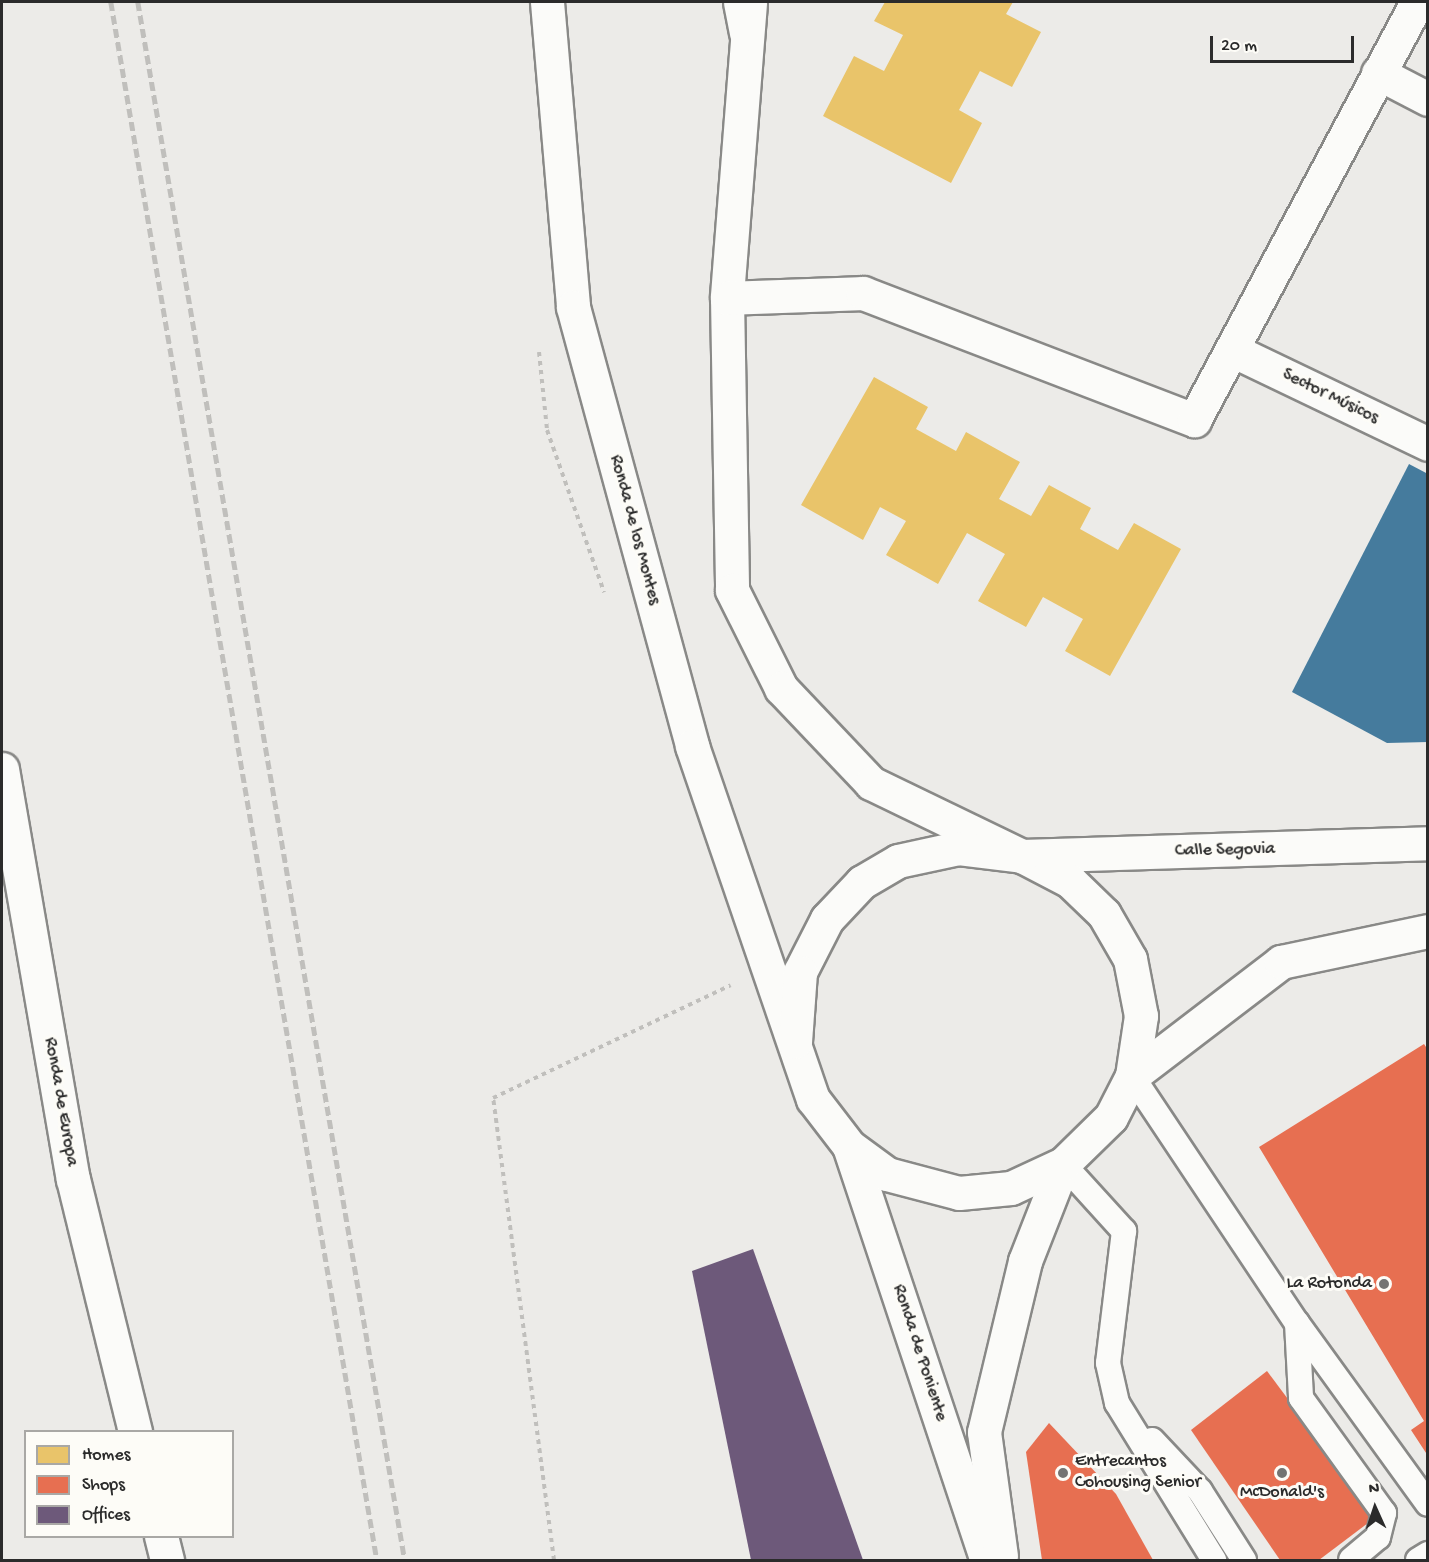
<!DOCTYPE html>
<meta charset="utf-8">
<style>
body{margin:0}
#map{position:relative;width:1429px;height:1562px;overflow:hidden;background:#fcfbf8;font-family:"Gochi Hand",sans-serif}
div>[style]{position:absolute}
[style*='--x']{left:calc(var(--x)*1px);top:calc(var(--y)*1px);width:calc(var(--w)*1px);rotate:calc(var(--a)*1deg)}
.green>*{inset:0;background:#ecebe8}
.homes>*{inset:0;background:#e9c46a}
.shops>*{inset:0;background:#e76f51}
.offices>*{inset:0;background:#6d597a}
.public>*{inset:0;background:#457b9d}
.path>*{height:4px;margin-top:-2px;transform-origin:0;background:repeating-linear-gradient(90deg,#c0bfbc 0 4.5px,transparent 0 9px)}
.roads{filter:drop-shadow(2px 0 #898987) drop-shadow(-2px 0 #898987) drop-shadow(0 2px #898987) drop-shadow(0 -2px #898987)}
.service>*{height:24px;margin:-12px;padding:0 12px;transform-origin:12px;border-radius:12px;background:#fbfbf9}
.pedestrian>*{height:33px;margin:-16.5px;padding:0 16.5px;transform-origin:16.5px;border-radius:16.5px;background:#fbfbf9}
.minor>*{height:33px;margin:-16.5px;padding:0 16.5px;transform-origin:16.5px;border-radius:16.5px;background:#fbfbf9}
.tertiary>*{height:33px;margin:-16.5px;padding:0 16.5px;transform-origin:16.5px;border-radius:16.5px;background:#fbfbf9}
.rail>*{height:4.5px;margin-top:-2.25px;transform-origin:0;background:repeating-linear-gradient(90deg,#c0bfbc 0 9px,transparent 0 13.5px)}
.dots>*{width:16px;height:16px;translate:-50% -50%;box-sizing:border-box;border:3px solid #fdfcf7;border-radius:50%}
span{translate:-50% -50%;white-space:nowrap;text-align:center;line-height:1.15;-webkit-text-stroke:6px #fdfcf7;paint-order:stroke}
.street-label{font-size:18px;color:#2b2b2b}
.poi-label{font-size:18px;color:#2b2b2b}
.right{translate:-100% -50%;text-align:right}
.left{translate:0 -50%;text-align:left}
.frame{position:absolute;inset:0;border:3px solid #2b2b2b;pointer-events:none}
.legend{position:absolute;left:24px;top:1430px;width:210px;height:108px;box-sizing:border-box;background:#fdfcf7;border:2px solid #a9a8a5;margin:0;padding:8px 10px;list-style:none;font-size:18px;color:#2b2b2b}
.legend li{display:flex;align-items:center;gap:12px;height:30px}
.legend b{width:30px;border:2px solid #a9a8a5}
.north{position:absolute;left:1345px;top:1478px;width:60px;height:60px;-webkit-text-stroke:4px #fdfcf7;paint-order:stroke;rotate:357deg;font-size:16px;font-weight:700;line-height:24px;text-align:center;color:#2b2b2b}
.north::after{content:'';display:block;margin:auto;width:21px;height:27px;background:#2b2b2b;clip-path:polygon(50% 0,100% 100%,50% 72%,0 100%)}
.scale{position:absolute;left:1210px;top:36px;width:144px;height:27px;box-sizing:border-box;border:3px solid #2b2b2b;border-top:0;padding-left:8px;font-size:18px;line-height:21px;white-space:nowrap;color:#2b2b2b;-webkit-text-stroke:4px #fdfcf7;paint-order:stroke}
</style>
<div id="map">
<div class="green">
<i style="clip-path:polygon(evenodd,2px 2px,1427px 2px,1427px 1560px,2px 1560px,2px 2px,26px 1432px,232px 1432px,232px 1536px,26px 1536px,26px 1432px)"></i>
</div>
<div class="homes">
<i style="clip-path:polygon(885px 2px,1013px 2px,1006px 14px,1041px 32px,1012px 87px,980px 71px,959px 110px,982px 123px,951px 183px,823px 116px,854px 56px,884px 71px,903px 35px,874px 21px)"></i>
<i style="clip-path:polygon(874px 377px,928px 407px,916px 429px,956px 451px,966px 432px,1020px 462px,999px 499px,1031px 516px,1049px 485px,1091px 508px,1080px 529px,1118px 550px,1134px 523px,1181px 549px,1110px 676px,1065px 651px,1083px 619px,1043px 597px,1026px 627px,978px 601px,1005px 554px,967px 533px,938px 584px,886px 555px,906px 521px,880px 507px,863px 540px,801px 505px)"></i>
<i style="clip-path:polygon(1419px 506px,1428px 510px,1428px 727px,1331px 676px,1367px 608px,1383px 617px,1403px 580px,1384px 571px)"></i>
</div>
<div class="shops">
<i style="clip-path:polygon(1424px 1044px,1428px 1050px,1428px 1456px,1411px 1430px,1424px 1421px,1259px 1147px)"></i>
<i style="clip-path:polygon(1267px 1371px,1376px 1517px,1319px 1560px,1280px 1560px,1191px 1430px)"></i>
<i style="clip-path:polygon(1049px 1423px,1116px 1494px,1153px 1560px,1042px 1560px,1026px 1452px)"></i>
</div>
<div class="offices">
<i style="clip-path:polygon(753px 1249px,863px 1560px,751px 1560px,692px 1271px)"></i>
</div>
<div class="public">
<i style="clip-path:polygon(1409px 464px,1428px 474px,1428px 742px,1387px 743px,1292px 692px)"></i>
</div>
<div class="path">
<i style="--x:539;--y:352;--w:78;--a:84.1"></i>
<i style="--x:547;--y:430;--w:172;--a:70.6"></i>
<i style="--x:554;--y:1560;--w:466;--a:-97.5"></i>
<i style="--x:493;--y:1098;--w:263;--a:-25.4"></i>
</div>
<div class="roads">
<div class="service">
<i style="--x:1132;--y:1076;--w:297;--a:56.3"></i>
<i style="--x:1297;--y:1323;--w:223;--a:54.1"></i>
<i style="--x:1063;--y:1164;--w:91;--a:47.7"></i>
<i style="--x:1124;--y:1231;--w:133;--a:96.9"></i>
<i style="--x:1108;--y:1363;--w:41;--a:77.3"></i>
<i style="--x:1117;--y:1403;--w:185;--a:58.3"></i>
<i style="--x:1297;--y:1323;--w:75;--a:86.9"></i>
<i style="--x:1301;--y:1398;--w:142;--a:54.2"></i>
<i style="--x:1384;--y:1513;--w:25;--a:104"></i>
<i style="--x:1378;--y:1537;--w:35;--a:140"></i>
<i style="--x:1152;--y:1440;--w:70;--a:46.7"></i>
<i style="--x:1200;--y:1491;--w:82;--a:57.5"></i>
<i style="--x:1418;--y:1560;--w:12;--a:-31"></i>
</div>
<div class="pedestrian">
<i style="--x:1378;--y:73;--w:56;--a:27.5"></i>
<i style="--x:1232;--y:350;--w:217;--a:25.6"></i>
</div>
<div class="minor">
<i style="--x:750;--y:3;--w:296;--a:94.5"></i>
<i style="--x:727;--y:298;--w:292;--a:89"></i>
<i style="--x:732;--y:590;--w:110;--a:63.4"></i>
<i style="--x:781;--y:688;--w:131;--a:46.5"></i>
<i style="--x:871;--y:783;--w:168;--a:25.8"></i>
<i style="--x:1022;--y:856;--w:406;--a:-1.8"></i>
<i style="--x:727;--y:298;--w:136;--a:-2.1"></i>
<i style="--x:863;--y:293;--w:355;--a:21"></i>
<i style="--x:1194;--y:420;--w:474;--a:-61.9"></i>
<i style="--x:1132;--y:1076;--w:188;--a:-37.4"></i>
<i style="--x:1281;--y:962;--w:150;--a:-11.9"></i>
<i style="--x:849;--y:1146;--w:436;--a:71.6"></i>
<i style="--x:1001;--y:1556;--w:125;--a:-97.8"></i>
<i style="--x:984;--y:1432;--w:176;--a:-76.5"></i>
<i style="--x:1025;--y:1261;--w:104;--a:-68.6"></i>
</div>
<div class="tertiary">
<i style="--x:547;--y:2;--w:306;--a:85.1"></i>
<i style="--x:573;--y:307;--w:455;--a:74.8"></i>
<i style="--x:692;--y:746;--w:373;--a:71.1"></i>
<i style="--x:813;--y:1099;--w:59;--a:52.5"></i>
<i style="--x:849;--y:1146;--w:47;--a:36.4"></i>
<i style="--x:887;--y:1174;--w:74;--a:14.8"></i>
<i style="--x:959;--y:1193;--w:52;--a:-5.5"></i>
<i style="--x:1011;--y:1188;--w:57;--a:-24.8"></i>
<i style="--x:1063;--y:1164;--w:67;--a:-44.4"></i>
<i style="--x:1111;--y:1117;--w:46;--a:-62.9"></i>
<i style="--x:1132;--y:1076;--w:61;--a:-81.5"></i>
<i style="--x:1141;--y:1016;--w:58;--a:-100.9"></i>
<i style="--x:1130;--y:959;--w:52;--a:-120"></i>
<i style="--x:1104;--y:914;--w:47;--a:-135.9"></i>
<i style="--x:1070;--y:881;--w:54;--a:-152.5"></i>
<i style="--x:1022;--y:856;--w:64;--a:-172.9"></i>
<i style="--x:958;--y:848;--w:61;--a:167.8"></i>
<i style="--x:898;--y:861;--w:42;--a:149.7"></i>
<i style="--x:862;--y:882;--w:51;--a:133.4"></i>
<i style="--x:827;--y:919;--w:59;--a:117"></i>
<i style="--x:800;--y:972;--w:70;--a:94.1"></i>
<i style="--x:740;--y:2;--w:32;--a:79"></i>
<i style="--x:2;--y:769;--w:416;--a:80.2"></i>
<i style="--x:73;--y:1179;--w:260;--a:76.2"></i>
<i style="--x:161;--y:1536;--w:25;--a:76"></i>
</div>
</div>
<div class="rail">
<i style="--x:111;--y:2;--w:1581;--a:80.31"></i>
<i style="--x:138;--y:2;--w:1581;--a:80.28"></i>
</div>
<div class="dots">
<i style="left:1384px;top:1284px;background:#747473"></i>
<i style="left:1063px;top:1473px;background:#747473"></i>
<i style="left:1282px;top:1473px;background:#747473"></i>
</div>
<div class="street-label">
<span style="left:1330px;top:397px;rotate:26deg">Sector Músicos</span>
<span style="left:634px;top:530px;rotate:75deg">Ronda de los Montes</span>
<span style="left:1225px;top:851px;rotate:-1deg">Calle Segovia</span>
<span style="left:60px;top:1102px;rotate:80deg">Ronda de Europa</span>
<span style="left:919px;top:1353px;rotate:72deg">Ronda de Poniente</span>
</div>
<div class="poi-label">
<span class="right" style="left:1372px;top:1284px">La Rotonda</span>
<span class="left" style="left:1075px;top:1473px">Entrecantos<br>Cohousing Senior</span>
<span style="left:1282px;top:1493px">McDonald's</span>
</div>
<div class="frame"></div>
<ul class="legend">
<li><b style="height:16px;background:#e9c46a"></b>Homes</li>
<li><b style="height:16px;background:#e76f51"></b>Shops</li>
<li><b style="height:16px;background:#6d597a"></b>Offices</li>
</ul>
<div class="north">N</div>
<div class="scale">20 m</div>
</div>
